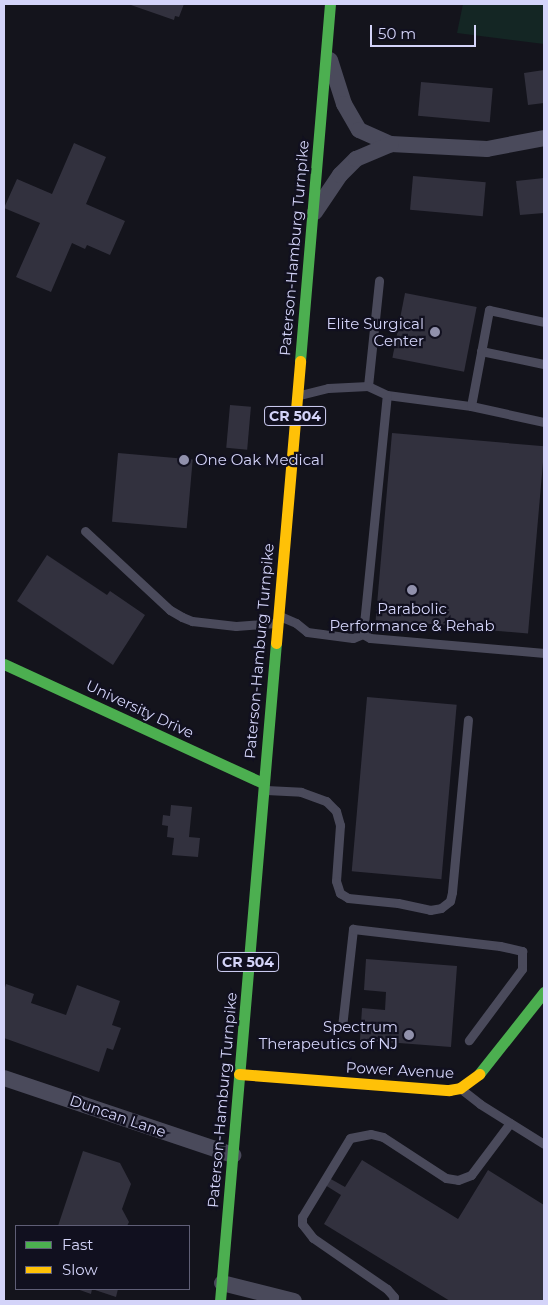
<!DOCTYPE html>
<style>
body{margin:0}
#map{position:relative;width:548px;height:1305px;overflow:hidden;background:#14141c;font-family:Montserrat,sans-serif}
div>[style]{position:absolute}
[style*='--x']{left:calc(var(--x)*1px);top:calc(var(--y)*1px);width:calc(var(--w)*1px);rotate:calc(var(--a)*1deg)}
.green>*{inset:0;background:#142624}
.building>*{inset:0;background:#32313e;transform-origin:0 0}
.lane>*{height:9px;margin:-4.5px;padding:0 4.5px;transform-origin:4.5px;border-radius:4.5px;background:#4a4a5b}
.street>*{height:16px;margin:-8px;padding:0 8px;transform-origin:8px;border-radius:8px;background:#4a4a5b}
.fast>*{height:11px;margin:-5.5px;padding:0 5.5px;transform-origin:5.5px;border-radius:5.5px;background:#4caf50}
.slow>*{height:11px;margin:-5.5px;padding:0 5.5px;transform-origin:5.5px;border-radius:5.5px;background:#ffc107}
.dots>*{width:14px;height:14px;translate:-50% -50%;box-sizing:border-box;border:2px solid #11101f;border-radius:50%}
span{translate:-50% -50%;white-space:nowrap;text-align:center;line-height:1.15;-webkit-text-stroke:4.5px #11101f;paint-order:stroke}
.shield-label span{padding:1px 4px;background:#11101f;border:1px solid;border-radius:4px;-webkit-text-stroke-width:0}
.shield-label{font-size:14px;color:#d4d4f9;font-weight:700}
.street-label{font-size:15px;color:#d4d4f9}
.poi-label{font-size:15px;color:#d4d4f9}
.right{translate:-100% -50%;text-align:right}
.left{translate:0 -50%;text-align:left}
.frame{position:absolute;inset:0;border:5px solid #d4d4f9;pointer-events:none}
.legend{position:absolute;left:15px;top:1225px;width:175px;height:65px;box-sizing:border-box;background:#11101f;border:1px solid #5f5e76;margin:0;padding:6px 9px;list-style:none;font-size:15px;color:#d4d4f9}
.legend li{display:flex;align-items:center;gap:10px;height:25px}
.legend b{width:25px;border:1px solid #5f5e76}
.scale{position:absolute;left:370px;top:25px;width:106px;height:22px;box-sizing:border-box;border:2px solid #d4d4f9;border-top:0;padding-left:6px;font-size:15px;line-height:18px;white-space:nowrap;color:#d4d4f9;-webkit-text-stroke:4px #11101f;paint-order:stroke}
</style>
<div id="map">
<div class="green">
<i style="clip-path:polygon(463px 4px,544px 4px,544px 44px,457px 33px)"></i>
</div>
<div class="building">
<i style="clip-path:polygon(128px 4px,184px 4px,179px 17px,175px 16px,174px 20px)"></i>
<i style="clip-path:polygon(544px 70px,544px 103px,528px 105px,524px 73px)"></i>
<i style="left:421px;top:82px;width:72px;height:34px;rotate:5deg"></i>
<i style="clip-path:polygon(74px 143px,106px 157px,86px 204px,125px 221px,110px 255px,87px 245px,85px 249px,72px 243px,51px 292px,16px 277px,40px 223px,4px 208px,17px 179px,52px 194px)"></i>
<i style="left:413px;top:176px;width:73px;height:34px;rotate:5deg"></i>
<i style="clip-path:polygon(544px 178px,544px 213px,520px 215px,516px 181px)"></i>
<i style="left:405px;top:293px;width:73px;height:66px;rotate:11deg"></i>
<i style="left:230px;top:405px;width:21px;height:43px;rotate:5deg"></i>
<i style="left:392px;top:433px;width:153px;height:188px;rotate:5deg"></i>
<i style="left:118px;top:453px;width:75px;height:69px;rotate:5deg"></i>
<i style="clip-path:polygon(47px 555px,107px 595px,110px 591px,145px 615px,113px 665px,17px 601px)"></i>
<i style="left:367px;top:697px;width:90px;height:175px;rotate:5deg"></i>
<i style="clip-path:polygon(171px 805px,192px 807px,189px 837px,200px 838px,198px 857px,172px 855px,174px 838px,167px 837px,168px 826px,162px 825px,163px 815px,170px 816px)"></i>
<i style="clip-path:polygon(366px 959px,457px 966px,451px 1047px,360px 1040px,362px 1008px,385px 1010px,386px 992px,364px 990px)"></i>
<i style="clip-path:polygon(6px 984px,34px 994px,31px 1003px,66px 1015px,77px 985px,120px 1001px,112px 1025px,121px 1028px,113px 1050px,107px 1048px,99px 1072px,4px 1038px,4px 991px)"></i>
<i style="clip-path:polygon(83px 1151px,120px 1163px,131px 1184px,122px 1209px,129px 1222px,127px 1226px,58px 1226px)"></i>
<i style="clip-path:polygon(362px 1160px,458px 1219px,488px 1170px,544px 1205px,544px 1301px,450px 1301px,324px 1224px,341px 1195px,325px 1185px,329px 1178px,345px 1187px)"></i>
<i style="clip-path:polygon(77px 1289px,118px 1289px,116px 1297px,92px 1289px,91px 1294px)"></i>
</div>
<div class="lane">
<i style="--x:481;--y:351;--w:64;--a:11.7"></i>
<i style="--x:368;--y:386;--w:106;--a:-84"></i>
<i style="--x:387;--y:395;--w:85;--a:7.5"></i>
<i style="--x:471;--y:406;--w:75;--a:12.4"></i>
<i style="--x:471;--y:406;--w:98;--a:-79.4"></i>
<i style="--x:489;--y:310;--w:56;--a:12.3"></i>
<i style="--x:85;--y:531;--w:116;--a:42.9"></i>
<i style="--x:170;--y:610;--w:14;--a:30"></i>
<i style="--x:182;--y:617;--w:11;--a:22"></i>
<i style="--x:192;--y:621;--w:44;--a:6.5"></i>
<i style="--x:236;--y:626;--w:40;--a:-4.3"></i>
<i style="--x:282;--y:617;--w:15;--a:23"></i>
<i style="--x:296;--y:623;--w:14;--a:39"></i>
<i style="--x:307;--y:632;--w:46;--a:7.4"></i>
<i style="--x:353;--y:638;--w:11;--a:-22"></i>
<i style="--x:363;--y:634;--w:240;--a:-84.3"></i>
<i style="--x:387;--y:395;--w:21;--a:-155"></i>
<i style="--x:368;--y:386;--w:40;--a:177.1"></i>
<i style="--x:328;--y:388;--w:30;--a:166"></i>
<i style="--x:363;--y:634;--w:8;--a:30"></i>
<i style="--x:370;--y:638;--w:175;--a:4.9"></i>
<i style="--x:266;--y:790;--w:35;--a:3"></i>
<i style="--x:301;--y:792;--w:27;--a:20"></i>
<i style="--x:326;--y:801;--w:14;--a:45"></i>
<i style="--x:336;--y:811;--w:15;--a:74"></i>
<i style="--x:340;--y:825;--w:56;--a:94.1"></i>
<i style="--x:336;--y:881;--w:13;--a:72"></i>
<i style="--x:340;--y:893;--w:9;--a:32"></i>
<i style="--x:348;--y:898;--w:50;--a:5.7"></i>
<i style="--x:398;--y:903;--w:33;--a:12"></i>
<i style="--x:430;--y:910;--w:11;--a:-10"></i>
<i style="--x:441;--y:908;--w:11;--a:-38"></i>
<i style="--x:450;--y:901;--w:9;--a:-77"></i>
<i style="--x:452;--y:892;--w:173;--a:-84.7"></i>
<i style="--x:342;--y:1027;--w:99;--a:-83.6"></i>
<i style="--x:353;--y:929;--w:148;--a:6.6"></i>
<i style="--x:500;--y:946;--w:23;--a:13"></i>
<i style="--x:522;--y:951;--w:18;--a:90"></i>
<i style="--x:522;--y:969;--w:89;--a:126.7"></i>
<i style="--x:461;--y:1089;--w:24;--a:38"></i>
<i style="--x:480;--y:1104;--w:75;--a:32"></i>
<i style="--x:393;--y:1301;--w:4;--a:-76"></i>
<i style="--x:394;--y:1297;--w:11;--a:-131"></i>
<i style="--x:387;--y:1289;--w:90;--a:-145.4"></i>
<i style="--x:313;--y:1238;--w:18;--a:-128"></i>
<i style="--x:302;--y:1224;--w:7;--a:-90"></i>
<i style="--x:302;--y:1217;--w:92;--a:-58.7"></i>
<i style="--x:350;--y:1138;--w:21;--a:-11"></i>
<i style="--x:371;--y:1134;--w:12;--a:14"></i>
<i style="--x:383;--y:1137;--w:75;--a:33.1"></i>
<i style="--x:446;--y:1178;--w:12;--a:9"></i>
<i style="--x:458;--y:1180;--w:14;--a:-21"></i>
<i style="--x:471;--y:1175;--w:65;--a:-53.1"></i>
</div>
<div class="street">
<i style="--x:330;--y:60;--w:46;--a:72.3"></i>
<i style="--x:344;--y:104;--w:30;--a:60"></i>
<i style="--x:359;--y:130;--w:35;--a:24"></i>
<i style="--x:391;--y:144;--w:96;--a:3"></i>
<i style="--x:487;--y:149;--w:58;--a:-10.9"></i>
<i style="--x:315;--y:212;--w:45;--a:-56"></i>
<i style="--x:340;--y:175;--w:23;--a:-45"></i>
<i style="--x:356;--y:159;--w:38;--a:-23"></i>
<i style="--x:4;--y:1078;--w:242;--a:18.6"></i>
<i style="--x:222;--y:1283;--w:74;--a:14"></i>
</div>
<div class="fast">
<i style="--x:300;--y:361;--w:358;--a:-85.2"></i>
<i style="--x:4;--y:664;--w:285;--a:24.7"></i>
<i style="--x:479;--y:1074;--w:105;--a:-51.6"></i>
<i style="--x:220;--y:1301;--w:660;--a:-85.14"></i>
</div>
<div class="slow">
<i style="--x:276;--y:643;--w:283;--a:-85.1"></i>
<i style="--x:239;--y:1074;--w:211;--a:4.4"></i>
<i style="--x:449;--y:1090;--w:11;--a:-10"></i>
<i style="--x:460;--y:1088;--w:24;--a:-36"></i>
</div>
<div class="dots">
<i style="left:435px;top:332px;background:#9191ac"></i>
<i style="left:184px;top:460px;background:#9191ac"></i>
<i style="left:412px;top:590px;background:#9191ac"></i>
<i style="left:409px;top:1035px;background:#9191ac"></i>
</div>
<div class="shield-label">
<span style="left:295px;top:416px">CR 504</span>
<span style="left:248px;top:962px">CR 504</span>
</div>
<div class="street-label">
<span style="left:294px;top:248px;rotate:-85deg">Paterson-Hamburg Turnpike</span>
<span style="left:259px;top:651px;rotate:-85deg">Paterson-Hamburg Turnpike</span>
<span style="left:140px;top:709px;rotate:25deg">University Drive</span>
<span style="left:400px;top:1070px;rotate:3deg">Power Avenue</span>
<span style="left:222px;top:1100px;rotate:-85deg">Paterson-Hamburg Turnpike</span>
<span style="left:118px;top:1116px;rotate:19deg">Duncan Lane</span>
</div>
<div class="poi-label">
<span class="right" style="left:424px;top:332px">Elite Surgical<br>Center</span>
<span class="left" style="left:195px;top:460px">One Oak Medical</span>
<span style="left:412px;top:617px">Parabolic<br>Performance &amp; Rehab</span>
<span class="right" style="left:398px;top:1035px">Spectrum<br>Therapeutics of NJ</span>
</div>
<div class="frame"></div>
<ul class="legend">
<li><b style="height:6px;background:#4caf50"></b>Fast</li>
<li><b style="height:6px;background:#ffc107"></b>Slow</li>
</ul>
<div class="scale">50 m</div>
</div>
